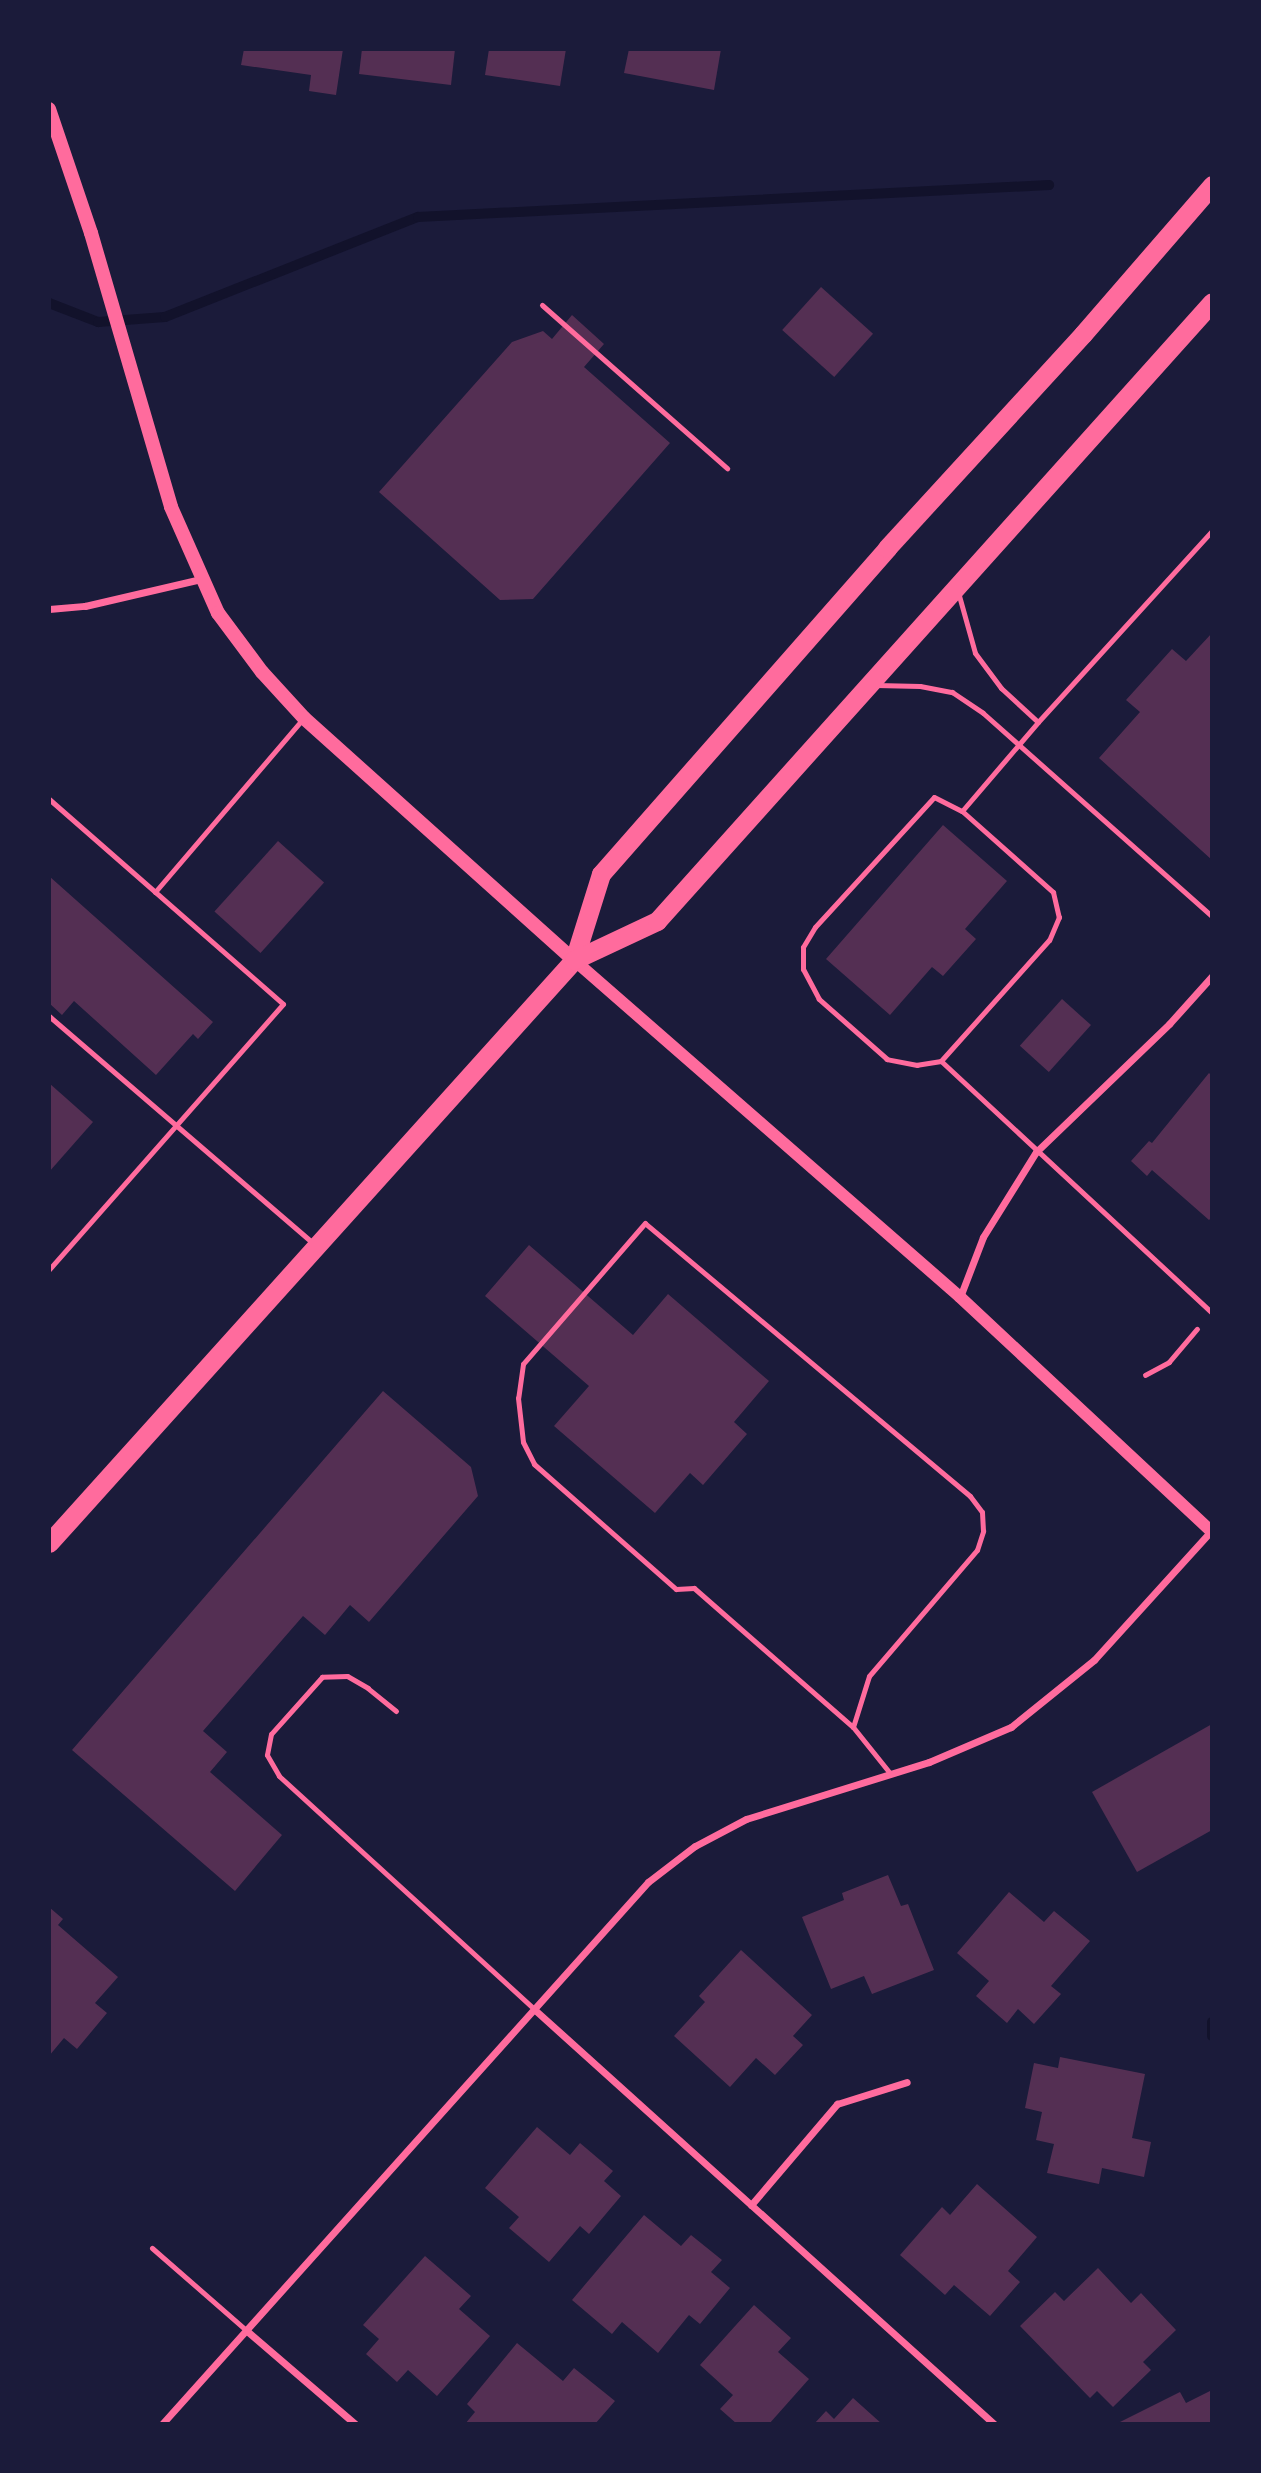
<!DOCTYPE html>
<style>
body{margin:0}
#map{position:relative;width:1261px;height:2473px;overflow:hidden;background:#1b1b3a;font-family:"Noto Sans",sans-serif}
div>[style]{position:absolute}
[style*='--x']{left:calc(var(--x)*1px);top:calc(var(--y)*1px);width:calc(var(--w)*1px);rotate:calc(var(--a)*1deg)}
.stream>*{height:10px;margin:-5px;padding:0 5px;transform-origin:5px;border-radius:5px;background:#12122b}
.building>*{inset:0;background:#542f53;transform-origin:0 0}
.path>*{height:4.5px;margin:-2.25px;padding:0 2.25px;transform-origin:2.25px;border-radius:2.25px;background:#ff6b9d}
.service>*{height:5px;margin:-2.5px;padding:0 2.5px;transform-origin:2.5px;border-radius:2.5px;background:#ff6b9d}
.minor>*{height:7px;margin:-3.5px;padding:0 3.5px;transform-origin:3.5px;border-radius:3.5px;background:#ff6b9d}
.tertiary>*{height:12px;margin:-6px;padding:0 6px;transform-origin:6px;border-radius:6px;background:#ff6b9d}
.secondary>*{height:14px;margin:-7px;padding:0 7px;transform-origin:7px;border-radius:7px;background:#ff6b9d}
.trunk>*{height:19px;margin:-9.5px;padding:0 9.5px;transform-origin:9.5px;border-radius:9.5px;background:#ff6b9d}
span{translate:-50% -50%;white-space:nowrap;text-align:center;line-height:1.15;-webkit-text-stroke:7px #1b1b3a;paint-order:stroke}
.frame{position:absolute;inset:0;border:51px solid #1b1b3a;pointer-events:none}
</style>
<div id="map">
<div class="stream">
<i style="--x:49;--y:303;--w:53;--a:21.2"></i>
<i style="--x:98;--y:322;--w:67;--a:-4.3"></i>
<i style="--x:165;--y:317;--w:272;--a:-21.6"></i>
<i style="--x:418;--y:217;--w:632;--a:-2.9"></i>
<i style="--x:1212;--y:2022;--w:14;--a:90"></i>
</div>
<div class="building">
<i style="clip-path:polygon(244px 49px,343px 49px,336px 95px,309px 91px,311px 75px,241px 65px)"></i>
<i style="clip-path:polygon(362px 49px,455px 49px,451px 85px,359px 74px)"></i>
<i style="clip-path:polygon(489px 49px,566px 49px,560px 86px,485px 75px)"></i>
<i style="clip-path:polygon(629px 49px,721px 49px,714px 90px,624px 73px)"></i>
<i style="left:821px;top:287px;width:70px;height:58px;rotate:42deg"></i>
<i style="clip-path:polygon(572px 315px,604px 344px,584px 367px,670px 443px,533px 599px,500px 600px,379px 492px,512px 342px,543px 331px,552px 339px)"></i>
<i style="clip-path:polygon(1212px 633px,1212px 860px,1099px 758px,1140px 712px,1126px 700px,1172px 649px,1186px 661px)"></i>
<i style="clip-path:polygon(943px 825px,1007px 881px,965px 929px,976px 939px,943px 976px,932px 967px,890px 1015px,826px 959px)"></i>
<i style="left:278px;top:841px;width:62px;height:95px;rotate:42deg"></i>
<i style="clip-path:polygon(49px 876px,213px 1022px,198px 1039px,193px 1034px,156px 1075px,74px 1001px,62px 1015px,49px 1003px)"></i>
<i style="left:1062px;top:999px;width:39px;height:63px;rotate:42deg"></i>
<i style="clip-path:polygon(1209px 1073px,1212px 1076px,1212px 1217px,1209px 1220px,1152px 1170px,1147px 1176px,1131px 1161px,1149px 1141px,1152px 1143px)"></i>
<i style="clip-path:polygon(49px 1083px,93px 1122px,49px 1172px)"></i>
<i style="clip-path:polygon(529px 1245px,633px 1335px,668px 1294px,769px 1381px,734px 1422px,747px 1434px,703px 1485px,690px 1473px,655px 1513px,554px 1426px,589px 1386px,485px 1296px)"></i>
<i style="clip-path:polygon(383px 1391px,471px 1467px,478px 1496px,369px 1622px,350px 1605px,325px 1635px,303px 1616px,203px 1731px,227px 1752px,210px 1772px,282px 1835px,235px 1891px,72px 1750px)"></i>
<i style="clip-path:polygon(1212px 1724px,1212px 1830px,1137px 1872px,1092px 1792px)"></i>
<i style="clip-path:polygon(888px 1875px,901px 1906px,908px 1904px,934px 1970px,872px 1994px,864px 1976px,831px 1989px,802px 1917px,844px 1900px,842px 1893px)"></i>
<i style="clip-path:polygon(1009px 1892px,1044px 1922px,1054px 1911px,1090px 1941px,1051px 1986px,1061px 1994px,1034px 2024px,1018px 2009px,1007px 2023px,976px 1996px,989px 1981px,957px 1953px)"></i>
<i style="clip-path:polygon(49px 1907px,63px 1919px,58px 1925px,118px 1977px,95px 2003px,107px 2013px,77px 2049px,64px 2038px,49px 2056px)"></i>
<i style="clip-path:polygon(741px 1950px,812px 2015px,793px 2036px,803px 2045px,775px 2075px,756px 2058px,730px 2087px,674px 2036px,705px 2002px,699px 1996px)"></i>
<i style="clip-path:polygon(1060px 2057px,1145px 2074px,1132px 2138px,1151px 2142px,1144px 2177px,1102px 2168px,1099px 2184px,1047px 2173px,1054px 2144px,1036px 2140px,1042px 2112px,1025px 2108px,1034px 2063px,1058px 2068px)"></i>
<i style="clip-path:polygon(537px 2127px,570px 2155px,580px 2143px,613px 2171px,604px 2181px,621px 2196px,589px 2234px,580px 2226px,549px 2262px,509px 2228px,519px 2217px,485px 2188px)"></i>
<i style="clip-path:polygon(977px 2184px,1037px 2237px,1008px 2271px,1020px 2282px,990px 2316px,954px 2285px,945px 2295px,900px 2255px,942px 2207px,950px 2215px)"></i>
<i style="clip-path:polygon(644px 2215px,681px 2246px,691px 2235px,722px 2260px,711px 2272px,730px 2288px,700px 2324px,689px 2315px,658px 2353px,622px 2322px,612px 2334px,572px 2300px)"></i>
<i style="clip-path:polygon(425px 2256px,471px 2296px,459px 2309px,490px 2336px,437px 2396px,408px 2370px,397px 2382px,366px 2354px,379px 2339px,363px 2325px)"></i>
<i style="clip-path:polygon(1098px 2268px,1131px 2303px,1141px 2293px,1176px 2330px,1143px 2362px,1151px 2370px,1113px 2407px,1097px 2391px,1090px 2398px,1020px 2326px,1055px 2292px,1064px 2301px)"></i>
<i style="clip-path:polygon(754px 2305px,791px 2338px,778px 2352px,809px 2379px,769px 2424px,737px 2424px,720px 2409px,733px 2395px,700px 2365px)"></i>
<i style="clip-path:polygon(517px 2343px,563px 2381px,574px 2368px,615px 2401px,595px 2424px,465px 2424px,475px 2412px,467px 2404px)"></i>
<i style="clip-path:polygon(1212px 2390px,1212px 2424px,1116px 2424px,1180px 2392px,1186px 2403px)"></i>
<i style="clip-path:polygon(853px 2398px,882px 2424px,814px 2424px,826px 2411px,834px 2419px)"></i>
</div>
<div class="path">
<i style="--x:1145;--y:1375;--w:27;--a:-28"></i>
<i style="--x:1169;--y:1362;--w:43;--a:-49.7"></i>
</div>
<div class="service">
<i style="--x:542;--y:305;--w:247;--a:41.4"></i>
<i style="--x:958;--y:592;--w:63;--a:74.4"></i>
<i style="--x:975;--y:653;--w:44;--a:53.4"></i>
<i style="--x:1001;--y:688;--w:50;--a:42.6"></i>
<i style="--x:876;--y:685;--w:44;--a:1.3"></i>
<i style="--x:920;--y:686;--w:33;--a:11"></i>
<i style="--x:952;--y:692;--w:37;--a:34"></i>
<i style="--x:983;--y:713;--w:306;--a:41.6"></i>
<i style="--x:934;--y:797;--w:31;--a:27"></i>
<i style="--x:962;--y:811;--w:122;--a:41.7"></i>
<i style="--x:1053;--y:892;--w:26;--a:77"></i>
<i style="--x:1059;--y:917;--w:25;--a:113"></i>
<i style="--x:1049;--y:940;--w:162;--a:131.8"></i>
<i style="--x:941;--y:1061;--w:24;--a:171"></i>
<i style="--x:917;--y:1065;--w:31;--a:-169"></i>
<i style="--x:887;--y:1059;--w:91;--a:-138.6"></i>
<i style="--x:819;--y:999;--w:34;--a:-118"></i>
<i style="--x:803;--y:969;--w:22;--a:-90"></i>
<i style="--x:803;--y:947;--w:23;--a:-59"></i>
<i style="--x:815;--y:927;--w:176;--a:-47.5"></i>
<i style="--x:49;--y:799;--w:311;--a:41.2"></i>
<i style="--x:283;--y:1004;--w:354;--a:131.4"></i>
<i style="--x:962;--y:811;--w:117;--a:-49.5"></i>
<i style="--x:1038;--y:722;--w:258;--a:-47.7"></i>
<i style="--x:155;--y:892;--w:226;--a:-49.5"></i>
<i style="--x:49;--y:1016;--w:350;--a:40.7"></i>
<i style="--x:941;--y:1061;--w:370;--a:42.9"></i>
<i style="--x:396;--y:1711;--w:36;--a:-141"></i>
<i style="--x:368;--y:1688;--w:24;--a:-150"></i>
<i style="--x:347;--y:1676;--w:25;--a:178"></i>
<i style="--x:322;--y:1677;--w:76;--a:131.8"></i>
<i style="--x:271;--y:1734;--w:21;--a:101"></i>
<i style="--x:267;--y:1755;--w:24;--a:60"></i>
<i style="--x:279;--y:1776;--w:345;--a:42.4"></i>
<i style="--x:853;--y:1727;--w:53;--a:-72.6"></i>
<i style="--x:869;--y:1676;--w:166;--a:-49.4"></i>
<i style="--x:977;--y:1550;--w:20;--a:-72"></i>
<i style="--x:983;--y:1531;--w:19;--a:-93"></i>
<i style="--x:982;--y:1512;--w:20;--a:-127"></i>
<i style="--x:970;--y:1496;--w:424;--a:-140"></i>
<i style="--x:645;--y:1223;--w:186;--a:130.9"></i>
<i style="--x:523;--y:1364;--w:34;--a:98"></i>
<i style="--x:518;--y:1398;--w:44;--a:83.5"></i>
<i style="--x:523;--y:1442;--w:25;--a:63"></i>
<i style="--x:534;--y:1464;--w:189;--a:41.4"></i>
<i style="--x:676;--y:1589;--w:18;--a:-3"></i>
<i style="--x:694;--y:1588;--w:211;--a:41.2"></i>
<i style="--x:853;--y:1727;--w:58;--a:51.3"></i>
<i style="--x:152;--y:2248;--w:126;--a:41.1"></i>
</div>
<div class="minor">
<i style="--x:49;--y:609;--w:36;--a:-5"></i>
<i style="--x:85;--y:606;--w:119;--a:-13.1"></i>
<i style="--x:960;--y:1297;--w:64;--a:-69"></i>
<i style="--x:983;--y:1237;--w:100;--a:-58.1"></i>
<i style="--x:1036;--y:1152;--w:185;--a:-43.9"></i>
<i style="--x:1169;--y:1024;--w:64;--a:-48.1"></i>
<i style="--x:535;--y:2010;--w:618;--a:42.05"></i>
<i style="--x:751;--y:2205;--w:133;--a:-49.6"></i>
<i style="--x:837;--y:2104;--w:73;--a:-17.4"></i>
<i style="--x:247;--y:2331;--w:143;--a:40.7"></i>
<i style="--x:162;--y:2424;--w:728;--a:-48.12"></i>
<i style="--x:648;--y:1882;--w:59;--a:-37.5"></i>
<i style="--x:695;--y:1846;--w:58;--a:-27.9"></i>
<i style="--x:746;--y:1819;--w:192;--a:-17.3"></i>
<i style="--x:929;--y:1762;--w:89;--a:-23.1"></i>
<i style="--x:1011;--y:1727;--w:107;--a:-38.9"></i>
<i style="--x:1094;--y:1660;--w:174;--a:-47.8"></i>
</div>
<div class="tertiary">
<i style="--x:574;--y:960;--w:512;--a:41.12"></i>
<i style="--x:960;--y:1297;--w:345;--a:43"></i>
</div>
<div class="secondary">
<i style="--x:49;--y:109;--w:131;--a:71.3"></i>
<i style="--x:91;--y:233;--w:285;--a:73.7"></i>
<i style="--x:171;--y:507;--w:116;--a:66.1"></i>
<i style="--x:218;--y:613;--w:74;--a:53.3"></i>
<i style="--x:262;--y:672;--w:62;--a:47.6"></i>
<i style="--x:304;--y:718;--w:363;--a:41.9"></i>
</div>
<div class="trunk">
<i style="--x:574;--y:960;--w:90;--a:-72.6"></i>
<i style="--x:601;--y:874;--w:434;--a:-48.7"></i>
<i style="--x:887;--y:548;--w:290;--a:-47.5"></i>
<i style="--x:1083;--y:334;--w:197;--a:-49.1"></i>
<i style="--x:49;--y:1543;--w:785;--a:-48"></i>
<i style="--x:574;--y:960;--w:92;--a:-25.2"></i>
<i style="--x:657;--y:921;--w:831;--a:-48.12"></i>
</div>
<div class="frame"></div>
</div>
